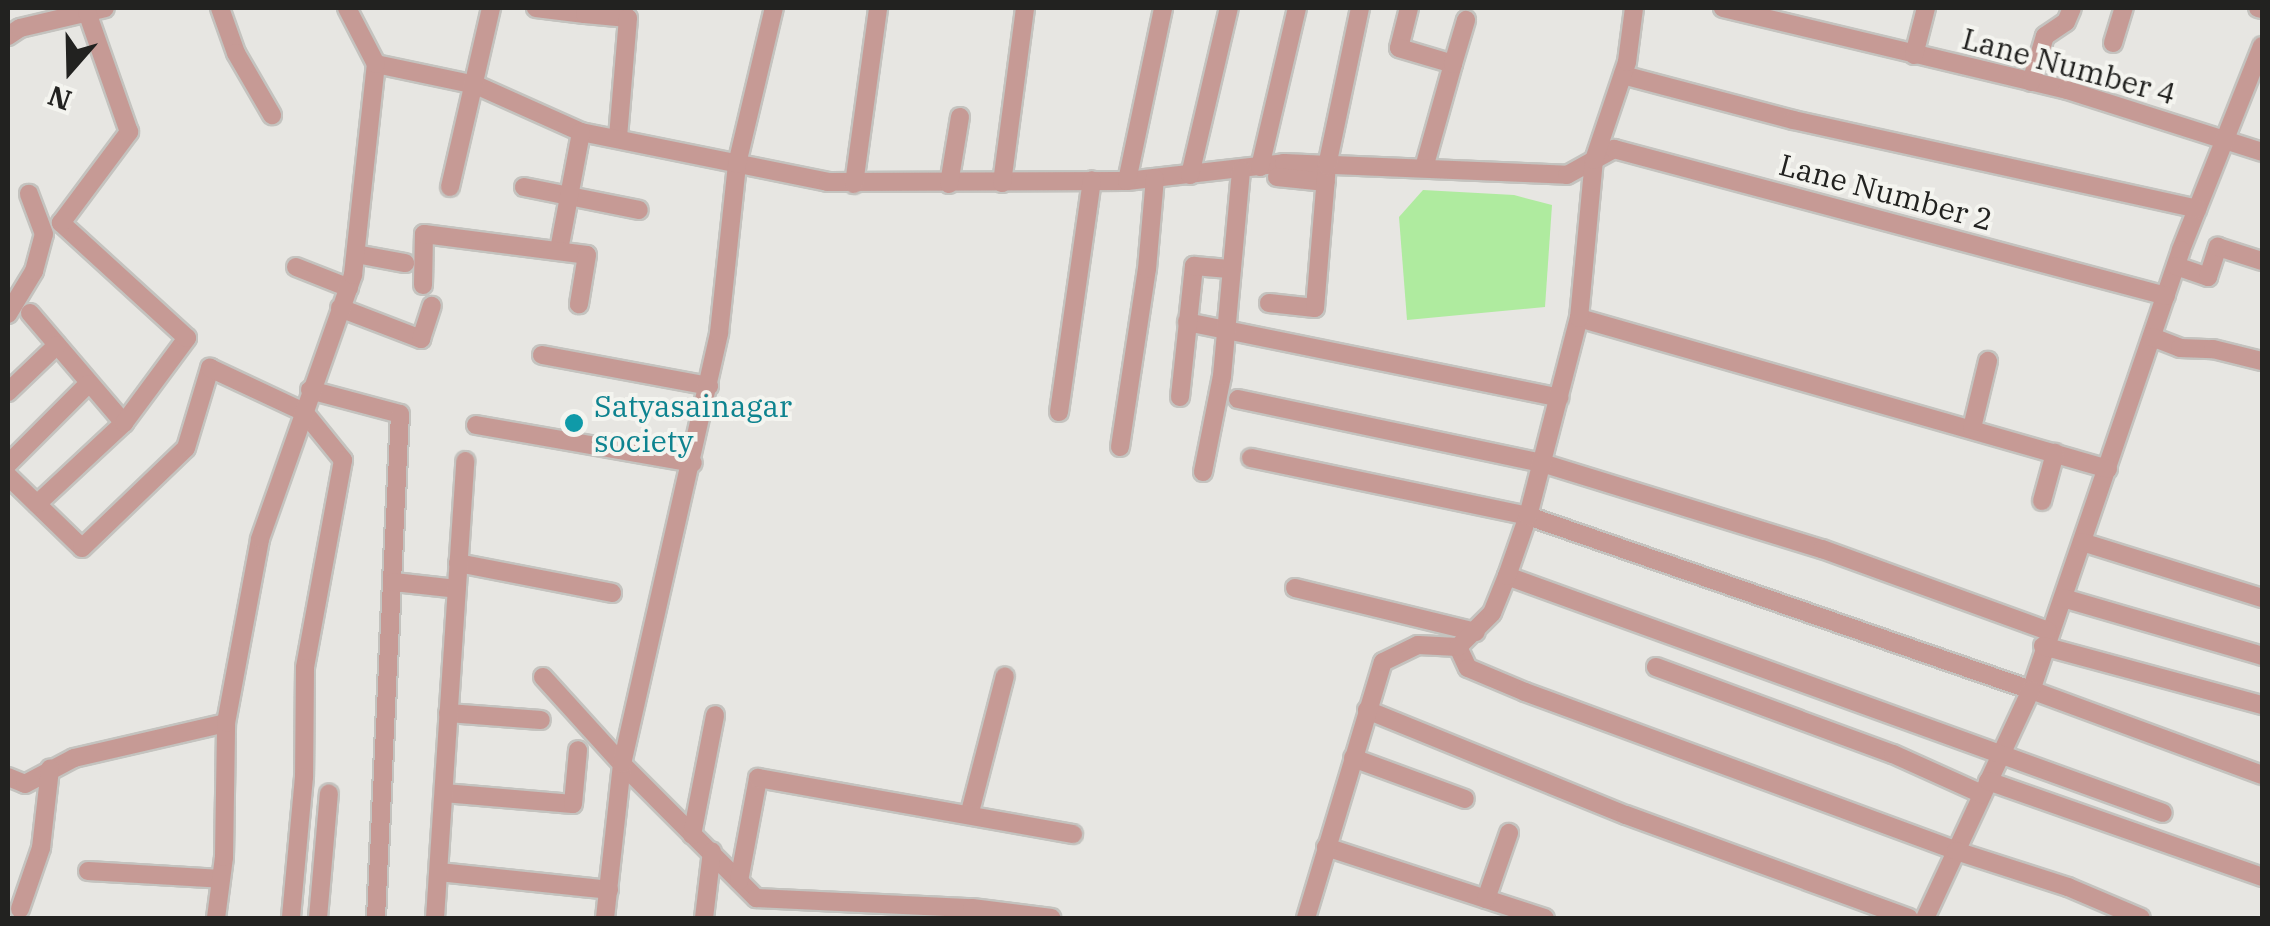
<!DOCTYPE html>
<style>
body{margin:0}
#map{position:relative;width:2270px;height:926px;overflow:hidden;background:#e7e6e2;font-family:"IBM Plex Serif",serif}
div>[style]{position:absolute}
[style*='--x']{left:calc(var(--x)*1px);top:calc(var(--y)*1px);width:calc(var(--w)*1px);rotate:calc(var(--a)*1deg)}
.green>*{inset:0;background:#afeb9f}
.roads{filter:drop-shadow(2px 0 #c4c3bf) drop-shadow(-2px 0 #c4c3bf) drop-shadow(0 2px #c4c3bf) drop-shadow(0 -2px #c4c3bf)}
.minor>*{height:18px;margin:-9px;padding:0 9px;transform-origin:9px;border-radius:9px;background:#c69a95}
.dots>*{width:28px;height:28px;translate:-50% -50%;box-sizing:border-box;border:5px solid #f4f4ef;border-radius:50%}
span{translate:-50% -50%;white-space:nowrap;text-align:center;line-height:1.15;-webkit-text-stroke:8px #f4f4ef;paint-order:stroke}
.street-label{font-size:30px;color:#222220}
.culture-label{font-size:30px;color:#0d838f}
.left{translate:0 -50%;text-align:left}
.frame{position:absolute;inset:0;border:10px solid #222220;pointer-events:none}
.north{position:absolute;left:20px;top:20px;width:100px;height:100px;-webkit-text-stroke:8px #f4f4ef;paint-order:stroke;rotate:200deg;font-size:28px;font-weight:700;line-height:40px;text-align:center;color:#222220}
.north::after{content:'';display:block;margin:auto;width:35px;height:45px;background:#222220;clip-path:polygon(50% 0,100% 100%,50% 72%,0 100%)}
</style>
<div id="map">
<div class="green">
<i style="clip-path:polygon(1423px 190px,1514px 195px,1552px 205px,1545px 307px,1407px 320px,1399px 217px)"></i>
</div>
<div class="roads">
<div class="minor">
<i style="--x:220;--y:8;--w:48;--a:70.4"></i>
<i style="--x:236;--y:53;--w:72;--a:59.9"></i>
<i style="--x:536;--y:8;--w:49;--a:7"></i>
<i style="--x:586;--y:8;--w:6;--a:99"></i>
<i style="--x:585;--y:14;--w:43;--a:5.3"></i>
<i style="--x:628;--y:18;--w:119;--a:94.8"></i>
<i style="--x:1409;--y:8;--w:41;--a:104"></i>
<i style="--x:1399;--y:48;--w:56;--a:16.5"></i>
<i style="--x:1453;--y:64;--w:108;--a:105.6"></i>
<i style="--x:1723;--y:8;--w:354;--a:13.4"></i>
<i style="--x:2067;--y:90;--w:205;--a:17.6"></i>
<i style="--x:2258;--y:8;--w:4;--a:14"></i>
<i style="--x:8;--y:36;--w:14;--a:-34"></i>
<i style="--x:20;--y:28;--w:87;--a:-13.2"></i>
<i style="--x:2113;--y:43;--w:37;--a:-73"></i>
<i style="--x:2262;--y:46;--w:219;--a:111.7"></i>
<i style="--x:2181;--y:250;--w:465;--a:108.8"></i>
<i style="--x:2031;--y:690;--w:246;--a:20.2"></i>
<i style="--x:1914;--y:55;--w:49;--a:-75.7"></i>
<i style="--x:376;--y:64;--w:102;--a:11.9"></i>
<i style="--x:476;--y:85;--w:115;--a:24.1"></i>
<i style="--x:581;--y:132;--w:252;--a:11.4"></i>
<i style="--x:828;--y:182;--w:299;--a:-0.2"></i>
<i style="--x:1127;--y:181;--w:158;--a:-6.5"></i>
<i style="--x:1284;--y:163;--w:283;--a:2.4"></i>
<i style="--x:1567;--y:175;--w:54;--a:-29"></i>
<i style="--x:1614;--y:149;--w:571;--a:14.91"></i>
<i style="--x:1453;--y:64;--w:46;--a:-73.5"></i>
<i style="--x:1623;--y:75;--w:176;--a:14.8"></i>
<i style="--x:1793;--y:120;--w:414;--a:12.4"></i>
<i style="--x:2031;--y:82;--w:48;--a:-73.1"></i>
<i style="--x:2045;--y:36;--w:25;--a:-34"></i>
<i style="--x:2066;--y:22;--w:15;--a:-67"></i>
<i style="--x:1260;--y:167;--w:163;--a:-76.9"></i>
<i style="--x:1190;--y:175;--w:171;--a:-76.9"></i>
<i style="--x:1277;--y:177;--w:49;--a:5.8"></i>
<i style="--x:1127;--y:181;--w:177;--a:-78.2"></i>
<i style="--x:1002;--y:183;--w:177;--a:-82.5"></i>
<i style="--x:854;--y:184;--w:178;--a:-82.2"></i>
<i style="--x:949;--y:184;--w:68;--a:-80.7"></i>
<i style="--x:450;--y:187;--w:184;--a:-77.1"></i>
<i style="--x:524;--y:187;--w:117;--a:11.3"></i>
<i style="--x:559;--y:250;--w:120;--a:-79.4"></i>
<i style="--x:356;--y:254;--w:50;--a:10.4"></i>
<i style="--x:2176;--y:266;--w:34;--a:19"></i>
<i style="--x:2208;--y:277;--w:32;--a:-72"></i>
<i style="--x:2218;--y:247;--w:46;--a:17.7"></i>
<i style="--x:296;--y:267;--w:57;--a:21.6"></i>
<i style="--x:423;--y:285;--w:51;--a:-88.9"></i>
<i style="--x:424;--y:234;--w:164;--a:7.3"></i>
<i style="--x:587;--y:255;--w:50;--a:99.3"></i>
<i style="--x:1269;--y:303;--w:46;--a:6.2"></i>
<i style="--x:1315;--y:308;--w:143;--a:-85.2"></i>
<i style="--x:1327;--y:166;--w:161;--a:-78.2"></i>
<i style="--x:340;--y:308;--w:87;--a:20.9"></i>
<i style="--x:421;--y:339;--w:35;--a:-72"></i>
<i style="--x:30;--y:313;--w:145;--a:49.5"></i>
<i style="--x:8;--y:314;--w:50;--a:-58.8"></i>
<i style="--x:34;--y:271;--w:38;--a:-75"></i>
<i style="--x:44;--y:234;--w:43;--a:-110.6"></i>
<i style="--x:1579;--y:318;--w:550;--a:15.93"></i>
<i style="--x:1187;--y:322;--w:380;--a:11.5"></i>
<i style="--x:2152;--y:337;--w:30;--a:21"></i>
<i style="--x:2180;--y:348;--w:33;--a:2"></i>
<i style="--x:2213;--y:349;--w:50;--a:13.8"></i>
<i style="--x:542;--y:355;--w:170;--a:10.5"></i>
<i style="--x:310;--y:390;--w:93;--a:14.9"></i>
<i style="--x:400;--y:414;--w:505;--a:92.73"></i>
<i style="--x:8;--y:392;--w:68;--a:-43.8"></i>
<i style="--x:1180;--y:397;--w:132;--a:-83.9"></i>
<i style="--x:1194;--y:266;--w:38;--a:5"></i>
<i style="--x:1238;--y:399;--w:311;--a:11.9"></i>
<i style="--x:1542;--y:463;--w:293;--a:17.1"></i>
<i style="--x:1822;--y:549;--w:240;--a:19.9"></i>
<i style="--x:1059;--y:412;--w:234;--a:-81.9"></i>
<i style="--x:476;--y:425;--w:220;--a:9.9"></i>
<i style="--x:1972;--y:428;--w:69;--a:-76.6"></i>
<i style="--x:1120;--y:447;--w:180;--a:-81.4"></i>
<i style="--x:1147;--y:269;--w:91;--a:-85"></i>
<i style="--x:1251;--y:458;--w:283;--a:11.8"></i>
<i style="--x:1528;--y:516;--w:532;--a:19.08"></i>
<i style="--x:2031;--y:690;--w:251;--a:114.9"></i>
<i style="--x:8;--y:464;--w:113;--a:-45"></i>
<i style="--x:1203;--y:472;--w:98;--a:-78.8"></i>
<i style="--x:1222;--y:376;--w:207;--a:-84.7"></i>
<i style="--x:8;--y:476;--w:103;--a:44.2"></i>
<i style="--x:82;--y:548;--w:144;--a:-43.9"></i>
<i style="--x:186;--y:448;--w:84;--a:-73.3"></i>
<i style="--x:210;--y:368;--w:104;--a:25.1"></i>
<i style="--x:304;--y:412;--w:62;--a:50.9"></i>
<i style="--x:343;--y:460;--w:211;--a:100.4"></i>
<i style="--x:305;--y:668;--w:109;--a:90.5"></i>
<i style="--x:304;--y:777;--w:142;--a:95.3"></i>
<i style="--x:2042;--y:501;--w:50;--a:-74.8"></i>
<i style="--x:37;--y:504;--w:119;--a:-43"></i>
<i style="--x:124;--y:423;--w:106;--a:-53.5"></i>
<i style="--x:187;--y:338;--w:171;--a:-137.6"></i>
<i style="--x:61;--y:223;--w:114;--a:-53.2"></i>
<i style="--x:129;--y:132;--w:127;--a:-109.3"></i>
<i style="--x:2082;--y:542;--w:189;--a:17.3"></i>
<i style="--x:458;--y:563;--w:157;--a:11"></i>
<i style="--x:1507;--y:576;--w:697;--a:19.86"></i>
<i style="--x:394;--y:582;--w:63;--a:6.3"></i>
<i style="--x:1295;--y:588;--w:186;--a:13.7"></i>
<i style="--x:2063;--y:598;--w:207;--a:16.2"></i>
<i style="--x:2043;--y:646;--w:227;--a:15.1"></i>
<i style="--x:1458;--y:647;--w:23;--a:65"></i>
<i style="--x:1468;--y:668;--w:62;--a:22.8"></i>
<i style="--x:1525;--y:692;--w:459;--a:20.2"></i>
<i style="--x:1956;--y:851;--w:118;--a:17.8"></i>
<i style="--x:2068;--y:887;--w:79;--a:23"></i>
<i style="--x:1656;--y:667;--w:252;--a:20.2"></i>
<i style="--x:1893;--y:754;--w:98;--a:24.2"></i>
<i style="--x:543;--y:677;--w:118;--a:47.8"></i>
<i style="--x:622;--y:764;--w:190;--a:45"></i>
<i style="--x:756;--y:898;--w:216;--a:2.7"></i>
<i style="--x:972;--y:908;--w:80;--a:7.2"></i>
<i style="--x:1367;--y:710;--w:279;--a:22.1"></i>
<i style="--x:1626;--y:815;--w:301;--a:20"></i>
<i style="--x:448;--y:713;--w:93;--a:4.3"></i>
<i style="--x:1353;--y:758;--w:119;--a:20.1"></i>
<i style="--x:8;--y:777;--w:18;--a:22"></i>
<i style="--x:25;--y:784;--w:55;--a:-28"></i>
<i style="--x:74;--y:758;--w:156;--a:-13"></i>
<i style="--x:1988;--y:781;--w:290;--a:19.3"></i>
<i style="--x:444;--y:793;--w:129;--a:4.9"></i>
<i style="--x:573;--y:804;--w:54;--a:-84.7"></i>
<i style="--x:970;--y:812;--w:140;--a:-75.6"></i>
<i style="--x:692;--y:835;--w:122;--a:-79.1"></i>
<i style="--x:1326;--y:847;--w:230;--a:18"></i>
<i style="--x:88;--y:871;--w:133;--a:3.4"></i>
<i style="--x:439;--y:872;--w:171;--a:6"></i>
<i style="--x:739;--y:881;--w:105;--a:-79.5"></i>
<i style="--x:758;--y:778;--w:320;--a:10.1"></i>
<i style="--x:1486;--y:899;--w:70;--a:-70.8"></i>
<i style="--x:20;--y:909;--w:65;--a:-71"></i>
<i style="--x:41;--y:848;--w:80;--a:-83.5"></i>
<i style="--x:216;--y:918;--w:62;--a:-82.5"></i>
<i style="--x:224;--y:857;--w:134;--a:-89.1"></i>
<i style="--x:226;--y:723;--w:187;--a:-79.5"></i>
<i style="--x:260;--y:539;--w:280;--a:-70.6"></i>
<i style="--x:353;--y:275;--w:212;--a:-83.8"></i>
<i style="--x:376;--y:64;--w:63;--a:-117.4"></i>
<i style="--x:318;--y:918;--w:125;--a:-85"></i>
<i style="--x:435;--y:918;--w:458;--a:-86.2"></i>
<i style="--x:605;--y:918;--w:155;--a:-83.7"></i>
<i style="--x:622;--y:764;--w:442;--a:-77.3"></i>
<i style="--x:719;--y:333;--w:170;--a:-83.9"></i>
<i style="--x:737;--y:164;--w:160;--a:-76.7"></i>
<i style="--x:704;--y:918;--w:67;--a:-83.2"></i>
<i style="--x:1306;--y:918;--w:267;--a:-73.3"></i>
<i style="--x:1383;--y:662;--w:39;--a:-26"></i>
<i style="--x:1418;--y:645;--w:40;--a:2.9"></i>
<i style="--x:1458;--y:647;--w:48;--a:-45"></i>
<i style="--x:1492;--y:613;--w:40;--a:-68"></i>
<i style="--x:1507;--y:576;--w:64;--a:-70.7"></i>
<i style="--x:1528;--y:516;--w:204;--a:-75.6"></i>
<i style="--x:1579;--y:318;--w:159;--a:-84.6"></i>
<i style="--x:1594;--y:160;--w:103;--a:-71.4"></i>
<i style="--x:1627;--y:62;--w:54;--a:-82.6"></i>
</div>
</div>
<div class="dots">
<i style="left:574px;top:423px;background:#0f9aa8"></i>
</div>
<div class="street-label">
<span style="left:2069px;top:66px;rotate:15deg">Lane Number 4</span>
<span style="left:1886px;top:192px;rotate:15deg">Lane Number 2</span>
</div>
<div class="culture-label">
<span class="left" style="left:594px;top:423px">Satyasainagar<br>society</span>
</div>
<div class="frame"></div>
<div class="north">N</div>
</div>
